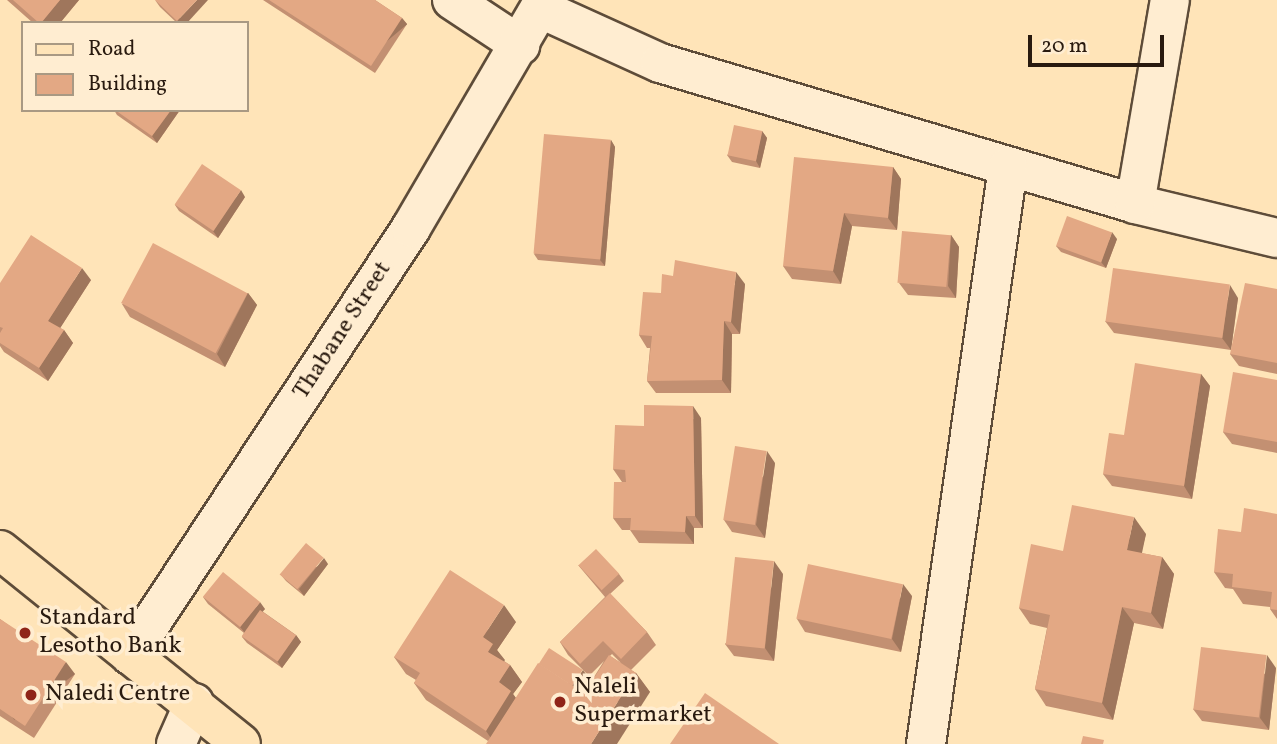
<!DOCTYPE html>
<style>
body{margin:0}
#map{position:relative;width:1277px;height:744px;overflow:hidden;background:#ffe4b8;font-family:Vollkorn,serif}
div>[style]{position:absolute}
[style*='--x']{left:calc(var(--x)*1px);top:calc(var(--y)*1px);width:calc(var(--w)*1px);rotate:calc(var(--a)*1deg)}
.roads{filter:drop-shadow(2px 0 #5e4c39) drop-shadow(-2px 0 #5e4c39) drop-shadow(0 2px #5e4c39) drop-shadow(0 -2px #5e4c39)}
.minor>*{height:38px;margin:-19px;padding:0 19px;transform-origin:19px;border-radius:19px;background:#ffedd1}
.major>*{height:38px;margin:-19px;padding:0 19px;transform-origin:19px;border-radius:19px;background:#ffe4b8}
.wall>*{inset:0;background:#c39072}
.shaded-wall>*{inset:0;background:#9f765c;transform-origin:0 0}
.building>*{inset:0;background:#e3a884;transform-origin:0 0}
.dots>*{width:19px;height:19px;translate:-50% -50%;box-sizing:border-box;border:4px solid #ffedd1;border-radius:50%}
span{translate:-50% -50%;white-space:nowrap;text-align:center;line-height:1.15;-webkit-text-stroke:7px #ffedd1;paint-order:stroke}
.street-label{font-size:24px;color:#291a0f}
.poi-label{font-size:24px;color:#291a0f}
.left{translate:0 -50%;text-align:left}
.legend{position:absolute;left:21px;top:21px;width:228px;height:91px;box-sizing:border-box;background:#ffedd1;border:2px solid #a99983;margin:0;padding:9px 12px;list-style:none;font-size:21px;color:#291a0f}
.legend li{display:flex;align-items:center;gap:14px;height:35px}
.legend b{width:35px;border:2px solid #a99983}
.scale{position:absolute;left:1028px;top:35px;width:136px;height:32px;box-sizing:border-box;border:4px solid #291a0f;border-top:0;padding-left:9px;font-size:21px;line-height:24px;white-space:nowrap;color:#291a0f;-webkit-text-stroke:5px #ffedd1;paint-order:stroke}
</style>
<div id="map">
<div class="roads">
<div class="minor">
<i style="--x:452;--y:0;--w:82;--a:33.5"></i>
<i style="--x:541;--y:9;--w:131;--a:24.4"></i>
<i style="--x:660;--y:63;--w:495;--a:16.5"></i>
<i style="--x:1135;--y:204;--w:146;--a:13.5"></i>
<i style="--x:1135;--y:204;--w:207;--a:-80.3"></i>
<i style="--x:130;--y:655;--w:511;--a:-56.65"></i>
<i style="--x:411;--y:228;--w:264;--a:-59.7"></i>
<i style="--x:176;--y:744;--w:45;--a:-66.3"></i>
<i style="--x:926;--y:744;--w:583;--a:-81.91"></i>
</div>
<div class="major">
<i style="--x:0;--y:550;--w:309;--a:38.8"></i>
</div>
</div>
<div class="wall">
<i style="clip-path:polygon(7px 0,79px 0,60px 23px,33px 23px)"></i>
<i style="clip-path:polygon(155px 0,187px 23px,177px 23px,160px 7px)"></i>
<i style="clip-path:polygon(263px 0,375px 0,402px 18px,407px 24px,375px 73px)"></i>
<i style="clip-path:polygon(114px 110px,180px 110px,157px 143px,117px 115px)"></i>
<i style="clip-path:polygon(762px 131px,767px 138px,760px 168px,732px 162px,727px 155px)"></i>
<i style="clip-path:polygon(611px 140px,615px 147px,605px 266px,538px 260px,534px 254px)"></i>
<i style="clip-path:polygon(893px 167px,901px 179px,897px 230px,852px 226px,841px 284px,792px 279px,783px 266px)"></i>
<i style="clip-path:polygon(245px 197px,218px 238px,179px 211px,175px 205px)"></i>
<i style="clip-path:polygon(951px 235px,959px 247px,956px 298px,908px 295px,899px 283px)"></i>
<i style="clip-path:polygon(1117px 239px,1106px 268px,1061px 252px,1056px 246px)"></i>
<i style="clip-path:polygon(91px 280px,60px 328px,64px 330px,73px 343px,48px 381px,4px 352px,0 346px,0 283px)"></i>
<i style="clip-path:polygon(745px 284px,740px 334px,732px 334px,731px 393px,656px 393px,647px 381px,650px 348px,647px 348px,639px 335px,661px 293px)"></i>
<i style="clip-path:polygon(1277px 289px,1277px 374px,1239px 366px,1230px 354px)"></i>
<i style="clip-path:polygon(248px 293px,257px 305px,225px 367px,130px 317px,122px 304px)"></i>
<i style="clip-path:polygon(1238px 298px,1231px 350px,1114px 333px,1105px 321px)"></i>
<i style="clip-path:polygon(1201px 374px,1210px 386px,1192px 499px,1112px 486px,1103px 474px)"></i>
<i style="clip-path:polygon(1277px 380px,1277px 453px,1232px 444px,1223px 432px)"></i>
<i style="clip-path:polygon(701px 418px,703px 528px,694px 528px,694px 544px,639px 543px,630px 530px,622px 530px,613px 518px,622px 482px,613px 469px,644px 426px)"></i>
<i style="clip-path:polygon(775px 463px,765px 538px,732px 532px,724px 520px)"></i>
<i style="clip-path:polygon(1277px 514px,1277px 619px,1270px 609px,1270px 607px,1243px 604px,1233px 589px,1225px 588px,1214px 572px,1241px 532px)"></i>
<i style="clip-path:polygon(1146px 534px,1141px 553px,1162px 557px,1174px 574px,1163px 629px,1134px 623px,1113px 720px,1046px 706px,1035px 689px,1047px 628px,1030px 624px,1019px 608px,1063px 551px)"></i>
<i style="clip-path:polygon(328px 564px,304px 596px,286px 581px,281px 575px)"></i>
<i style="clip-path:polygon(evenodd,578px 565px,619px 574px,624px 581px,610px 594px,647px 632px,656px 645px,631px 670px,636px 673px,650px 692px,488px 741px,426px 700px,414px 683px,416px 680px,406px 674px,394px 657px,516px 622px,497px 650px,504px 661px,510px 665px,522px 682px,513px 694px,516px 698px,588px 677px,579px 690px,584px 693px,604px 661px,589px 676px,568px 655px,560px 642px,605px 597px,578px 565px,612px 654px,621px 663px,610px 656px,612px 654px)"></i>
<i style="clip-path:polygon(783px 574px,774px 661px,734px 656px,725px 644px)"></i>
<i style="clip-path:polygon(912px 596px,901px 652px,805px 632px,797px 619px)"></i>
<i style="clip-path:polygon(203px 597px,265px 609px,262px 611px,296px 635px,301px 642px,282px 668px,247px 643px,242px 637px,244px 633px,208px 604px)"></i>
<i style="clip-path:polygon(0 619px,75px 674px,34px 738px,0 716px)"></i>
<i style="clip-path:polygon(1276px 668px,1269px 730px,1202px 721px,1193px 709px)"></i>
</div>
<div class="shaded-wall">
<i style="clip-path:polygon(60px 0,79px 0,60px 23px,41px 23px)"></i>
<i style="clip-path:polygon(197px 0,208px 0,187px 23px,179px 23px,177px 21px)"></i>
<i style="left:402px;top:18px;width:8px;height:57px;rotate:50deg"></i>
<i style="clip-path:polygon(171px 110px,180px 110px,157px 143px,152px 136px)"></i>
<i style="clip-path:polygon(762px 131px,767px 138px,760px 168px,756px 161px)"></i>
<i style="clip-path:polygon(611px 140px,615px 147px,605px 266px,600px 260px)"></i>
<i style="clip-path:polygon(893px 167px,901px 179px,897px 230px,888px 218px)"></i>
<i style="clip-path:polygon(241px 190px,245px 197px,218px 238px,213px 231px)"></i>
<i style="clip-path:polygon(844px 213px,852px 226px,841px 284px,833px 271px)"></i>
<i style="clip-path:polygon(1112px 232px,1117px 239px,1106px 268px,1101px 262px)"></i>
<i style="clip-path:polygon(951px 235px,959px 247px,956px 298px,948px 286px)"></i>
<i style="clip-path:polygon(82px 268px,91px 280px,57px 333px,48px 321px)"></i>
<i style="clip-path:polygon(736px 272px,745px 284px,740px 334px,731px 322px)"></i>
<i style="clip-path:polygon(1230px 285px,1238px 298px,1231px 350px,1222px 338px)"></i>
<i style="clip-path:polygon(248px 293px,257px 305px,225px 367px,217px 354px)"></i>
<i style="clip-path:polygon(724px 321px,732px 334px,731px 393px,722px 380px)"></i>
<i style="clip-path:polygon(64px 330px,73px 343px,48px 381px,39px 368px)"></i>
<i style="clip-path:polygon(1201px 374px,1210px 386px,1192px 499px,1184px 486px)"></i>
<i style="clip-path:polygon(693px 406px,701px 418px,703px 528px,695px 516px)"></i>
<i style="clip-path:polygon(767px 451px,775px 463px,765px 538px,756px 525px)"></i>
<i style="clip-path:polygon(686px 516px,694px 528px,694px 544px,685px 532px)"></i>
<i style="clip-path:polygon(1134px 517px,1146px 534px,1139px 567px,1127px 550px)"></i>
<i style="clip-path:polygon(1162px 557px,1174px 574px,1163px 629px,1151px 613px)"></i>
<i style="clip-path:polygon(324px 558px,328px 564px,304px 596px,299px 589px)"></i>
<i style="clip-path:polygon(774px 561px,783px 574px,774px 661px,765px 648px)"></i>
<i style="clip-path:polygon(903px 584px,912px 596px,901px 652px,892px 639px)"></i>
<i style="clip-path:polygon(260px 602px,265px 609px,245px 633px,240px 627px)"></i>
<i style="clip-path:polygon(504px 605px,516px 622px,497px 650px,505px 660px,500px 668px,488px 652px,483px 637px)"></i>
<i style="clip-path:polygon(1122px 607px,1134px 623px,1113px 720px,1102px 703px)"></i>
<i style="clip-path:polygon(296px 635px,301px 642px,282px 668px,277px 661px)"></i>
<i style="clip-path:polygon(1267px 655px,1276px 668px,1269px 730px,1260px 718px)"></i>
<i style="left:66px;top:662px;width:15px;height:76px;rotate:53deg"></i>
<i style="clip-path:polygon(510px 665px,522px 682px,513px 694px,523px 708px,495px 744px,486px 731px,499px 682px)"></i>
<i style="clip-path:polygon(583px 670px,588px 677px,575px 696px,570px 689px)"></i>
<i style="clip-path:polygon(636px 673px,650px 692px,617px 744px,591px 744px)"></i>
</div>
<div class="building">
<i style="clip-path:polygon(13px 0,60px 0,41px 23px,39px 23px)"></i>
<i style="clip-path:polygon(155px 0,197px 0,177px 21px)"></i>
<i style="clip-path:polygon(269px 0,375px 0,402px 18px,371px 66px)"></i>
<i style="clip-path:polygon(115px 110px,171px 110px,152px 136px)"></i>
<i style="left:734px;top:125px;width:29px;height:31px;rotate:12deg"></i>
<i style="left:544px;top:134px;width:67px;height:120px;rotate:5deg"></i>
<i style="clip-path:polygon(794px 157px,893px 167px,888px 218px,844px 213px,833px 271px,783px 266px)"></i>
<i style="left:202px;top:164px;width:47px;height:49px;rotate:34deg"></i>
<i style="left:1067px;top:216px;width:48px;height:32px;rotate:20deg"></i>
<i style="left:902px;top:231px;width:49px;height:52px;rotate:5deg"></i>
<i style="clip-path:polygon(31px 235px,82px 268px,48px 321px,64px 330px,39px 368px,0 343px,0 333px,3px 328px,0 327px,0 283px)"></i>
<i style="left:153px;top:243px;width:107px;height:68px;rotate:28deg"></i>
<i style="clip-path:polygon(675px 260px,736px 272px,731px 322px,724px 321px,722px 380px,647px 381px,652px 336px,639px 335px,643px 292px,661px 293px,662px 274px,673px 276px)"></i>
<i style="left:1113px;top:268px;width:118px;height:54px;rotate:8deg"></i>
<i style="clip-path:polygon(1245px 283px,1277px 289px,1277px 363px,1230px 354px)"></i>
<i style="clip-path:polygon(1135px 363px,1201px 374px,1184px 486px,1103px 474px,1109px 433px,1124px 435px)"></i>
<i style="clip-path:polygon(1233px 372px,1277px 380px,1277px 442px,1223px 432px)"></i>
<i style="clip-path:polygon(644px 405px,693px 406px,695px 516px,686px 516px,685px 532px,630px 530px,631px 518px,613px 518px,614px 482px,626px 482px,625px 470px,613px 469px,615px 425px,644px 426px)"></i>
<i style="left:735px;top:446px;width:32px;height:75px;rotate:9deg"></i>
<i style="clip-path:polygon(1072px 505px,1134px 517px,1127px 550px,1162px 557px,1151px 613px,1122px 607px,1102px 703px,1035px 689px,1050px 615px,1019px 608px,1031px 544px,1063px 551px)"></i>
<i style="clip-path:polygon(1244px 508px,1277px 514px,1277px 610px,1270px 609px,1272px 592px,1232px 587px,1233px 574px,1214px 572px,1218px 529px,1241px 532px)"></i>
<i style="left:306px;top:543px;width:23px;height:41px;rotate:40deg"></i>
<i style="left:596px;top:549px;width:34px;height:24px;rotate:47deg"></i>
<i style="left:735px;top:557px;width:39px;height:88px;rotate:6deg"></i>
<i style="left:808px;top:564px;width:97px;height:56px;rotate:12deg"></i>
<i style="clip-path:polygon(450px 570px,504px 605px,483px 637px,493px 644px,488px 652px,510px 665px,499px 682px,511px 691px,486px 731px,414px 683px,420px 673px,394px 657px)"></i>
<i style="left:223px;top:572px;width:48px;height:32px;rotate:39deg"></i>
<i style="clip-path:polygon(610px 593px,647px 632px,621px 659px,603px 641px,580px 664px,560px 642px)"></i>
<i style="left:260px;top:610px;width:44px;height:32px;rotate:35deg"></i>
<i style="clip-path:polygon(0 619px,66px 662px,25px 726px,0 709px)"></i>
<i style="left:1201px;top:647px;width:66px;height:63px;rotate:7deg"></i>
<i style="left:549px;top:648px;width:40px;height:19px;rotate:33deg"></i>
<i style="clip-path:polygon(609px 655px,636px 673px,591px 744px,486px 744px,538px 663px,584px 693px)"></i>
<i style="clip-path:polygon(705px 693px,779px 744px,670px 744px)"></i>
<i style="clip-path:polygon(1083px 736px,1104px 740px,1103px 744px,1081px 744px)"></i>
</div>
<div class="dots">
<i style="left:25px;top:633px;background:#8f2418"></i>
<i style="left:31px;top:695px;background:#8f2418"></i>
<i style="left:560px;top:702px;background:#8f2418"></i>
</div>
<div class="street-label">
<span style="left:343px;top:331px;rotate:-57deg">Thabane Street</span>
</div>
<div class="poi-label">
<span class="left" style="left:39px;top:633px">Standard<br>Lesotho Bank</span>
<span class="left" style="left:574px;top:702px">Naleli<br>Supermarket</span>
<span class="left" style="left:45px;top:695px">Naledi Centre</span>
</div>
<ul class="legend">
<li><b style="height:9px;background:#ffe4b8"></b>Road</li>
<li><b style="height:19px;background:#e3a884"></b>Building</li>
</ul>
<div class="scale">20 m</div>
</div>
